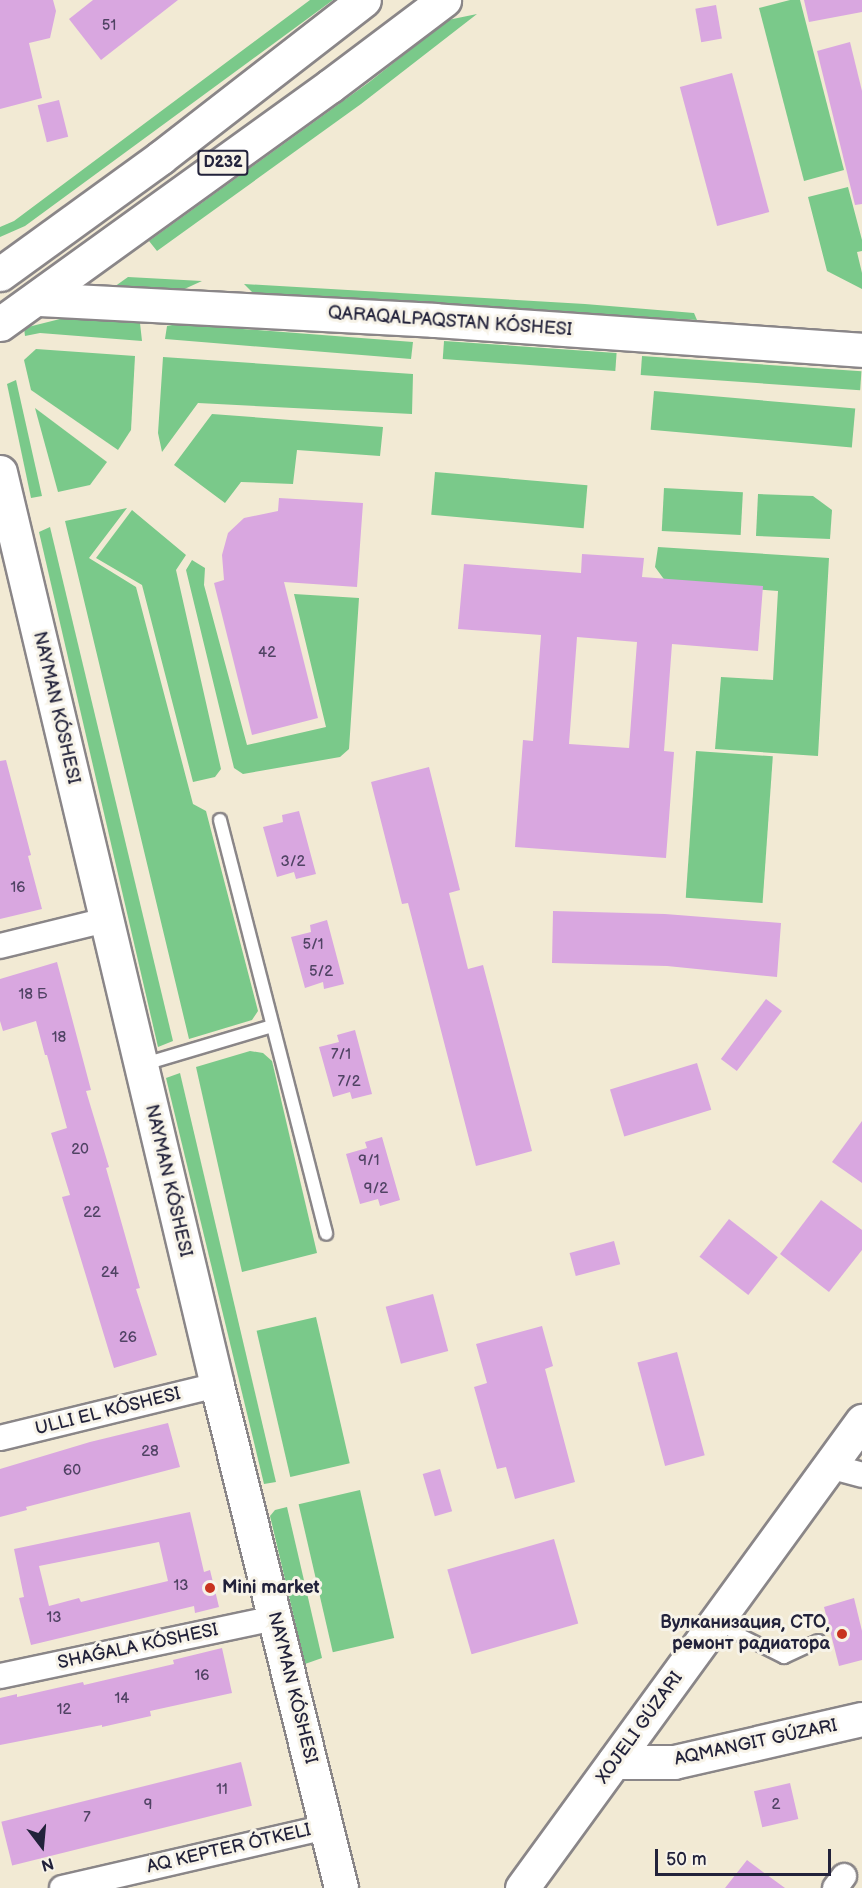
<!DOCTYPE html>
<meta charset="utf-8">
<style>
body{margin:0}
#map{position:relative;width:862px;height:1888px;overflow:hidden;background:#f2ead4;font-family:"Balsamiq Sans",sans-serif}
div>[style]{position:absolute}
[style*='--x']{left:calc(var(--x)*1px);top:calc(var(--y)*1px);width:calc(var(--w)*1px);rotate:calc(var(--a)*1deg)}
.green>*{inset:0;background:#7ac98a;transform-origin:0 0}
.building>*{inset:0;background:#d9a7e0;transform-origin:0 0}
.roads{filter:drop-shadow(2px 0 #8a8688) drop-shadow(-2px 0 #8a8688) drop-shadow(0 2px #8a8688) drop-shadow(0 -2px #8a8688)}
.lane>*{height:12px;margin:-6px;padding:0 6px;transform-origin:6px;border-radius:6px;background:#fff}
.street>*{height:24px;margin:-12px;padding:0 12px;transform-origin:12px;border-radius:12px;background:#fff}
.secondary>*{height:33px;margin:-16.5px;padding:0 16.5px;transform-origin:16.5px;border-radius:16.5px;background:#fff}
.primary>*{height:33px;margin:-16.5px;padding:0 16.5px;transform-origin:16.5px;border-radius:16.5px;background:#fff}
.dots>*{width:16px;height:16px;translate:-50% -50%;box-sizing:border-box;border:3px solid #f7f3e8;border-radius:50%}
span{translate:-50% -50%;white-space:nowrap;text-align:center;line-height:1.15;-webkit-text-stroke:6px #f7f3e8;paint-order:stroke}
.number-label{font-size:15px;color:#504364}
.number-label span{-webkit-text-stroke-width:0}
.shield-label span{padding:2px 4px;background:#f7f3e8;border:2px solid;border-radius:4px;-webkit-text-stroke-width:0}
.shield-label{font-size:16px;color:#22223b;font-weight:700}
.street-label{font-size:18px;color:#22223b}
.poi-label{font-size:18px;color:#22223b;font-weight:700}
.left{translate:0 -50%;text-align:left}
.right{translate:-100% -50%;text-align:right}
.north{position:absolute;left:12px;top:1816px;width:60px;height:60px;-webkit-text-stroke:4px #f7f3e8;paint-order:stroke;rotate:164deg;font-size:16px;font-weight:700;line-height:24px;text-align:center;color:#22223b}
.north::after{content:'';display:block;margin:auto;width:21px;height:27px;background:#22223b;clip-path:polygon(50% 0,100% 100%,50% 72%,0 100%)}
.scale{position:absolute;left:655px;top:1849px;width:176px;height:27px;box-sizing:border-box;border:3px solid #22223b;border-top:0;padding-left:8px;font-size:18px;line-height:21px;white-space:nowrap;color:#22223b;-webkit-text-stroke:4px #f7f3e8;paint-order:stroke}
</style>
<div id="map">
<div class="green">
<i style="clip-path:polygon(310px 0,333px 0,25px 226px,0 237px,0 227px,14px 221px)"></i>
<i style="clip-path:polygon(790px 0,800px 0,844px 170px,804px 181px,759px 8px)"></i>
<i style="clip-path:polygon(477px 14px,361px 104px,157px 251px,149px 241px,368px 83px,448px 20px)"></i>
<i style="clip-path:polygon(848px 187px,862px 240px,862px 251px,857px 252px,862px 273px,862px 289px,827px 271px,808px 197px)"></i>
<i style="clip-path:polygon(128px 277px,202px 281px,180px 291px,114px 287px)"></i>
<i style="clip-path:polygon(244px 284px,585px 304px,694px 313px,697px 320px,253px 293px)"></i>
<i style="clip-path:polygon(64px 318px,140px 323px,142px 341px,40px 333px,25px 336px,24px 328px)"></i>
<i style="clip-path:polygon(177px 324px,413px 342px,411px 359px,165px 339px,167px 326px)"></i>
<i style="left:444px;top:341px;width:173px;height:18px;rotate:4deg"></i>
<i style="clip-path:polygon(36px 349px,135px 356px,131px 430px,118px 450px,31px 390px,24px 360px)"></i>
<i style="left:642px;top:356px;width:220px;height:19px;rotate:4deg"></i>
<i style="clip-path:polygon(163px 357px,413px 374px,412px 414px,198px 403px,162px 452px,158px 433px)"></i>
<i style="clip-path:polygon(16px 380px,42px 496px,31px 498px,7px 384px)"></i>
<i style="left:654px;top:391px;width:202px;height:39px;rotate:5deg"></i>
<i style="clip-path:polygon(35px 408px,107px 462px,90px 485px,58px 492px)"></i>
<i style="clip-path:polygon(212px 414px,383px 427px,380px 456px,297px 450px,293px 484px,241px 482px,225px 503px,174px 465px)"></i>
<i style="left:435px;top:472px;width:153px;height:43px;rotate:5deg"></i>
<i style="left:664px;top:488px;width:79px;height:43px;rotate:3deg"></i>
<i style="clip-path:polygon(758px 494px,813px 496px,832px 510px,830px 539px,756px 536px)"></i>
<i style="clip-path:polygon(127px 508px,89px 558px,136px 587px,193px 804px,206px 811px,258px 1011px,252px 1020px,189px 1039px,65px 521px)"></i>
<i style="clip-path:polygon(132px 510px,186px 555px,176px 570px,221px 769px,215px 777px,193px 782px,142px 585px,96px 558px)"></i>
<i style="clip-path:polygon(50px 527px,173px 1041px,158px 1047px,39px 532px)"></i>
<i style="clip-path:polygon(658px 547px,829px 558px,818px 756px,715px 749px,721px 677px,773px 680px,778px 591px,666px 582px,655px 567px)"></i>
<i style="clip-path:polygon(192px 560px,205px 568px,204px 585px,247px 745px,326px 727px,294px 594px,359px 598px,349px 749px,340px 757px,243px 774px,234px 768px,186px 570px)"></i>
<i style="left:696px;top:751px;width:77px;height:147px;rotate:4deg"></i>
<i style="clip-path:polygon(250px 1051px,263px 1053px,272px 1061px,317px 1253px,242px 1272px,196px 1067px)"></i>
<i style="clip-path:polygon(180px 1073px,276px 1482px,264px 1484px,166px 1078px)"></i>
<i style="left:316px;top:1317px;width:150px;height:61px;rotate:77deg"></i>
<i style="left:360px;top:1490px;width:152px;height:63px;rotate:77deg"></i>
<i style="clip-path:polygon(287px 1507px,322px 1658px,305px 1664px,270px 1516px,275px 1510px)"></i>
</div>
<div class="building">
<i style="clip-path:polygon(0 0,53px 0,56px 11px,50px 38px,29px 43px,42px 98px,0 109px)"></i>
<i style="clip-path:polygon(93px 0,178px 0,101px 60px,69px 19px)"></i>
<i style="clip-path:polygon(804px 0,862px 0,862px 12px,809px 22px)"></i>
<i style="left:716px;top:5px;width:34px;height:21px;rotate:80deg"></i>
<i style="clip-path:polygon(850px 42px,862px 91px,862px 204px,855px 205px,817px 51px)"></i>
<i style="left:732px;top:73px;width:144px;height:54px;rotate:75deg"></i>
<i style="left:59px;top:100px;width:38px;height:22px;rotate:76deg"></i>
<i style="clip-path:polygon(279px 498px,363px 503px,357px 587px,284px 582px,318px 718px,252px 735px,214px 583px,224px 580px,222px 555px,228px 533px,244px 518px,278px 511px)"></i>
<i style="clip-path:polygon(evenodd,582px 554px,644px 558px,642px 577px,763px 586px,758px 651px,672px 644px,664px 751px,674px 752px,666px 858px,515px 847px,523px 740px,533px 741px,541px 635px,458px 629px,464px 564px,581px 573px,582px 554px,577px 637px,637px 642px,629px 748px,569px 744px,577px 637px)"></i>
<i style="clip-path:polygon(6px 760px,31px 855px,28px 856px,42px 909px,0 919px,0 761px)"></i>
<i style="clip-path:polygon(429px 767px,460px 890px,449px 893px,468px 969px,483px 965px,532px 1151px,476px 1166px,408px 903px,402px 904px,371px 782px)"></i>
<i style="clip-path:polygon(299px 811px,316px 874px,296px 879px,294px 872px,277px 877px,263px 827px,283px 822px,282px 815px)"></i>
<i style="clip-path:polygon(553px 911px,665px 914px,781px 923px,777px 977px,667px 966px,552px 963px)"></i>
<i style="clip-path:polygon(327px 920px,344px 984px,324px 989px,323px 982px,305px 988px,291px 937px,311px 932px,310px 925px)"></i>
<i style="clip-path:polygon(57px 962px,91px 1090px,86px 1091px,109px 1167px,106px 1168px,140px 1288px,136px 1289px,157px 1355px,114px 1368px,62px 1197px,70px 1195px,51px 1133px,67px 1128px,47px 1055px,45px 1055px,36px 1021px,3px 1031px,0 1021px,0 979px)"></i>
<i style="left:766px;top:999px;width:20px;height:75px;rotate:37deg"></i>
<i style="clip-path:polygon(355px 1030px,372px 1094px,352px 1099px,350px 1092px,333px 1097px,319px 1047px,339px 1042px,337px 1035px)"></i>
<i style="left:697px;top:1063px;width:49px;height:91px;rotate:73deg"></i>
<i style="clip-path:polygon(862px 1121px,862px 1183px,832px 1162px)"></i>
<i style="clip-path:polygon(382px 1137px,400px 1200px,380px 1206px,378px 1199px,360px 1204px,346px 1154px,367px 1148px,365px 1142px)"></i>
<i style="clip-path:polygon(821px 1200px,862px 1230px,862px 1250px,829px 1292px,780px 1254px)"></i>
<i style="left:729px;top:1219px;width:62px;height:48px;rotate:38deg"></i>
<i style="left:614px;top:1241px;width:24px;height:46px;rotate:75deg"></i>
<i style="left:433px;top:1294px;width:59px;height:49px;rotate:75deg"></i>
<i style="clip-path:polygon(542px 1326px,553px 1366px,545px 1369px,575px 1482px,515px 1499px,506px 1467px,497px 1469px,474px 1387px,487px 1383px,476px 1344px)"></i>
<i style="left:677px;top:1352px;width:107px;height:41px;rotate:75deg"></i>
<i style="clip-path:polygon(168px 1423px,180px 1467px,26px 1507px,27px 1510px,0 1517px,0 1469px,90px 1442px)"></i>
<i style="left:440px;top:1469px;width:44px;height:18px;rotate:74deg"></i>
<i style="clip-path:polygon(evenodd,190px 1512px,204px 1572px,210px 1570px,219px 1607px,195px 1613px,194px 1606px,31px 1645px,19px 1598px,24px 1597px,14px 1549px,190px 1512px,159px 1542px,168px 1581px,81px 1602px,79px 1598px,49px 1606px,39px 1566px,159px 1542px)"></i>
<i style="left:554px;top:1539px;width:88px;height:111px;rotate:74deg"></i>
<i style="clip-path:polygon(854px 1598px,862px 1631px,862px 1660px,839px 1666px,824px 1607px)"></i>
<i style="clip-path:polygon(222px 1648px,232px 1693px,150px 1711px,151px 1716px,102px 1727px,102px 1725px,0 1745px,0 1698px,17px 1694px,17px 1697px,83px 1682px,84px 1685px,174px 1664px,173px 1660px)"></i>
<i style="left:241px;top:1762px;width:45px;height:247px;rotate:76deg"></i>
<i style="left:790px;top:1783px;width:37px;height:37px;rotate:77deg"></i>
<i style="clip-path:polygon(747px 1860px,763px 1872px,785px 1888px,725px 1888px)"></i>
</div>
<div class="roads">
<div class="lane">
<i style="--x:220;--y:820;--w:427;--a:75.6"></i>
<i style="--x:141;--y:1065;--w:137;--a:-16.6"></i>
<i style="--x:718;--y:1624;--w:74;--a:26.6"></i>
<i style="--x:784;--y:1657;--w:38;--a:-25"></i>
</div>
<div class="street">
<i style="--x:0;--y:946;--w:109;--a:-13.8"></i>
<i style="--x:0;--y:1438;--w:223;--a:-13.7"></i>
<i style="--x:829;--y:1466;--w:34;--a:15"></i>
<i style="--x:0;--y:1676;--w:281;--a:-11.9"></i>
<i style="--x:62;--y:1888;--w:271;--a:-13"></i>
<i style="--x:835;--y:1888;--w:15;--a:-53"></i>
</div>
<div class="secondary">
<i style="--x:37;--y:299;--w:398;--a:3"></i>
<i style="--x:434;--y:320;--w:429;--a:4"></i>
<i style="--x:0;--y:472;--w:938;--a:76.63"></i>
<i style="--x:217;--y:1385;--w:518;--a:76.15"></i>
<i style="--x:614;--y:1762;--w:60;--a:0"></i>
<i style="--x:674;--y:1762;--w:193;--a:-12.9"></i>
</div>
<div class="primary">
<i style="--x:0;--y:274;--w:198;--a:-35.9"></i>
<i style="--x:160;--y:158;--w:258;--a:-37.8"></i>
<i style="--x:0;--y:324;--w:407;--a:-35.8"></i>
<i style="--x:330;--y:86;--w:143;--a:-37"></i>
<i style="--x:522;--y:1888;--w:578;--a:-53.94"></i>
</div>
</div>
<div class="dots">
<i style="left:210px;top:1588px;background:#c8321e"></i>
<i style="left:842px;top:1634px;background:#c8321e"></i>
</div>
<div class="number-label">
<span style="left:109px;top:26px">51</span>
<span style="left:267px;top:653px">42</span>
<span style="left:293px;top:862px">3/2</span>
<span style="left:18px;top:888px">16</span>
<span style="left:313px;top:945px">5/1</span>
<span style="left:321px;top:972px">5/2</span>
<span style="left:33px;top:995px">18 Б</span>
<span style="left:59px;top:1038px">18</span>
<span style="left:341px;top:1055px">7/1</span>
<span style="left:349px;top:1082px">7/2</span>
<span style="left:80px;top:1150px">20</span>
<span style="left:369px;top:1161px">9/1</span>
<span style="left:376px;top:1189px">9/2</span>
<span style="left:92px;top:1213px">22</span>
<span style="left:110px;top:1273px">24</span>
<span style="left:128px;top:1338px">26</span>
<span style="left:150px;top:1452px">28</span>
<span style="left:72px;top:1471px">60</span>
<span style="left:181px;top:1586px">13</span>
<span style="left:54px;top:1618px">13</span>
<span style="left:202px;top:1676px">16</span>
<span style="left:122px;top:1699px">14</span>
<span style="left:64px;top:1710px">12</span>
<span style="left:222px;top:1790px">11</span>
<span style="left:148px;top:1805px">9</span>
<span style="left:776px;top:1805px">2</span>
<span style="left:87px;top:1818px">7</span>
</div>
<div class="shield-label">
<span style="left:223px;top:163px">D232</span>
</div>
<div class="street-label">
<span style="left:450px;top:322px;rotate:4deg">QARAQALPAQSTAN KÓSHESI</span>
<span style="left:56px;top:708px;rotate:77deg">NAYMAN KÓSHESI</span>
<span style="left:168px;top:1181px;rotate:77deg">NAYMAN KÓSHESI</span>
<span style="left:108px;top:1412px;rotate:-14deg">ULLI EL KÓSHESI</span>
<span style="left:138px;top:1647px;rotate:-12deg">SHAǴALA KÓSHESI</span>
<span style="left:292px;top:1688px;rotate:76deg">NAYMAN KÓSHESI</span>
<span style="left:640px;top:1728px;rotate:-54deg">XOJELI GÚZARI</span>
<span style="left:756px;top:1743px;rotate:-12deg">AQMANGIT GÚZARI</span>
<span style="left:229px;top:1849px;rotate:-13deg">AQ KEPTER ÓTKELI</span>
</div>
<div class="poi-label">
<span class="left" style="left:222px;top:1588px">Mini market</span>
<span class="right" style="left:830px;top:1634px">Вулканизация, СТО,<br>ремонт радиатора</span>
</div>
<div class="north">N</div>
<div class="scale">50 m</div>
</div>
